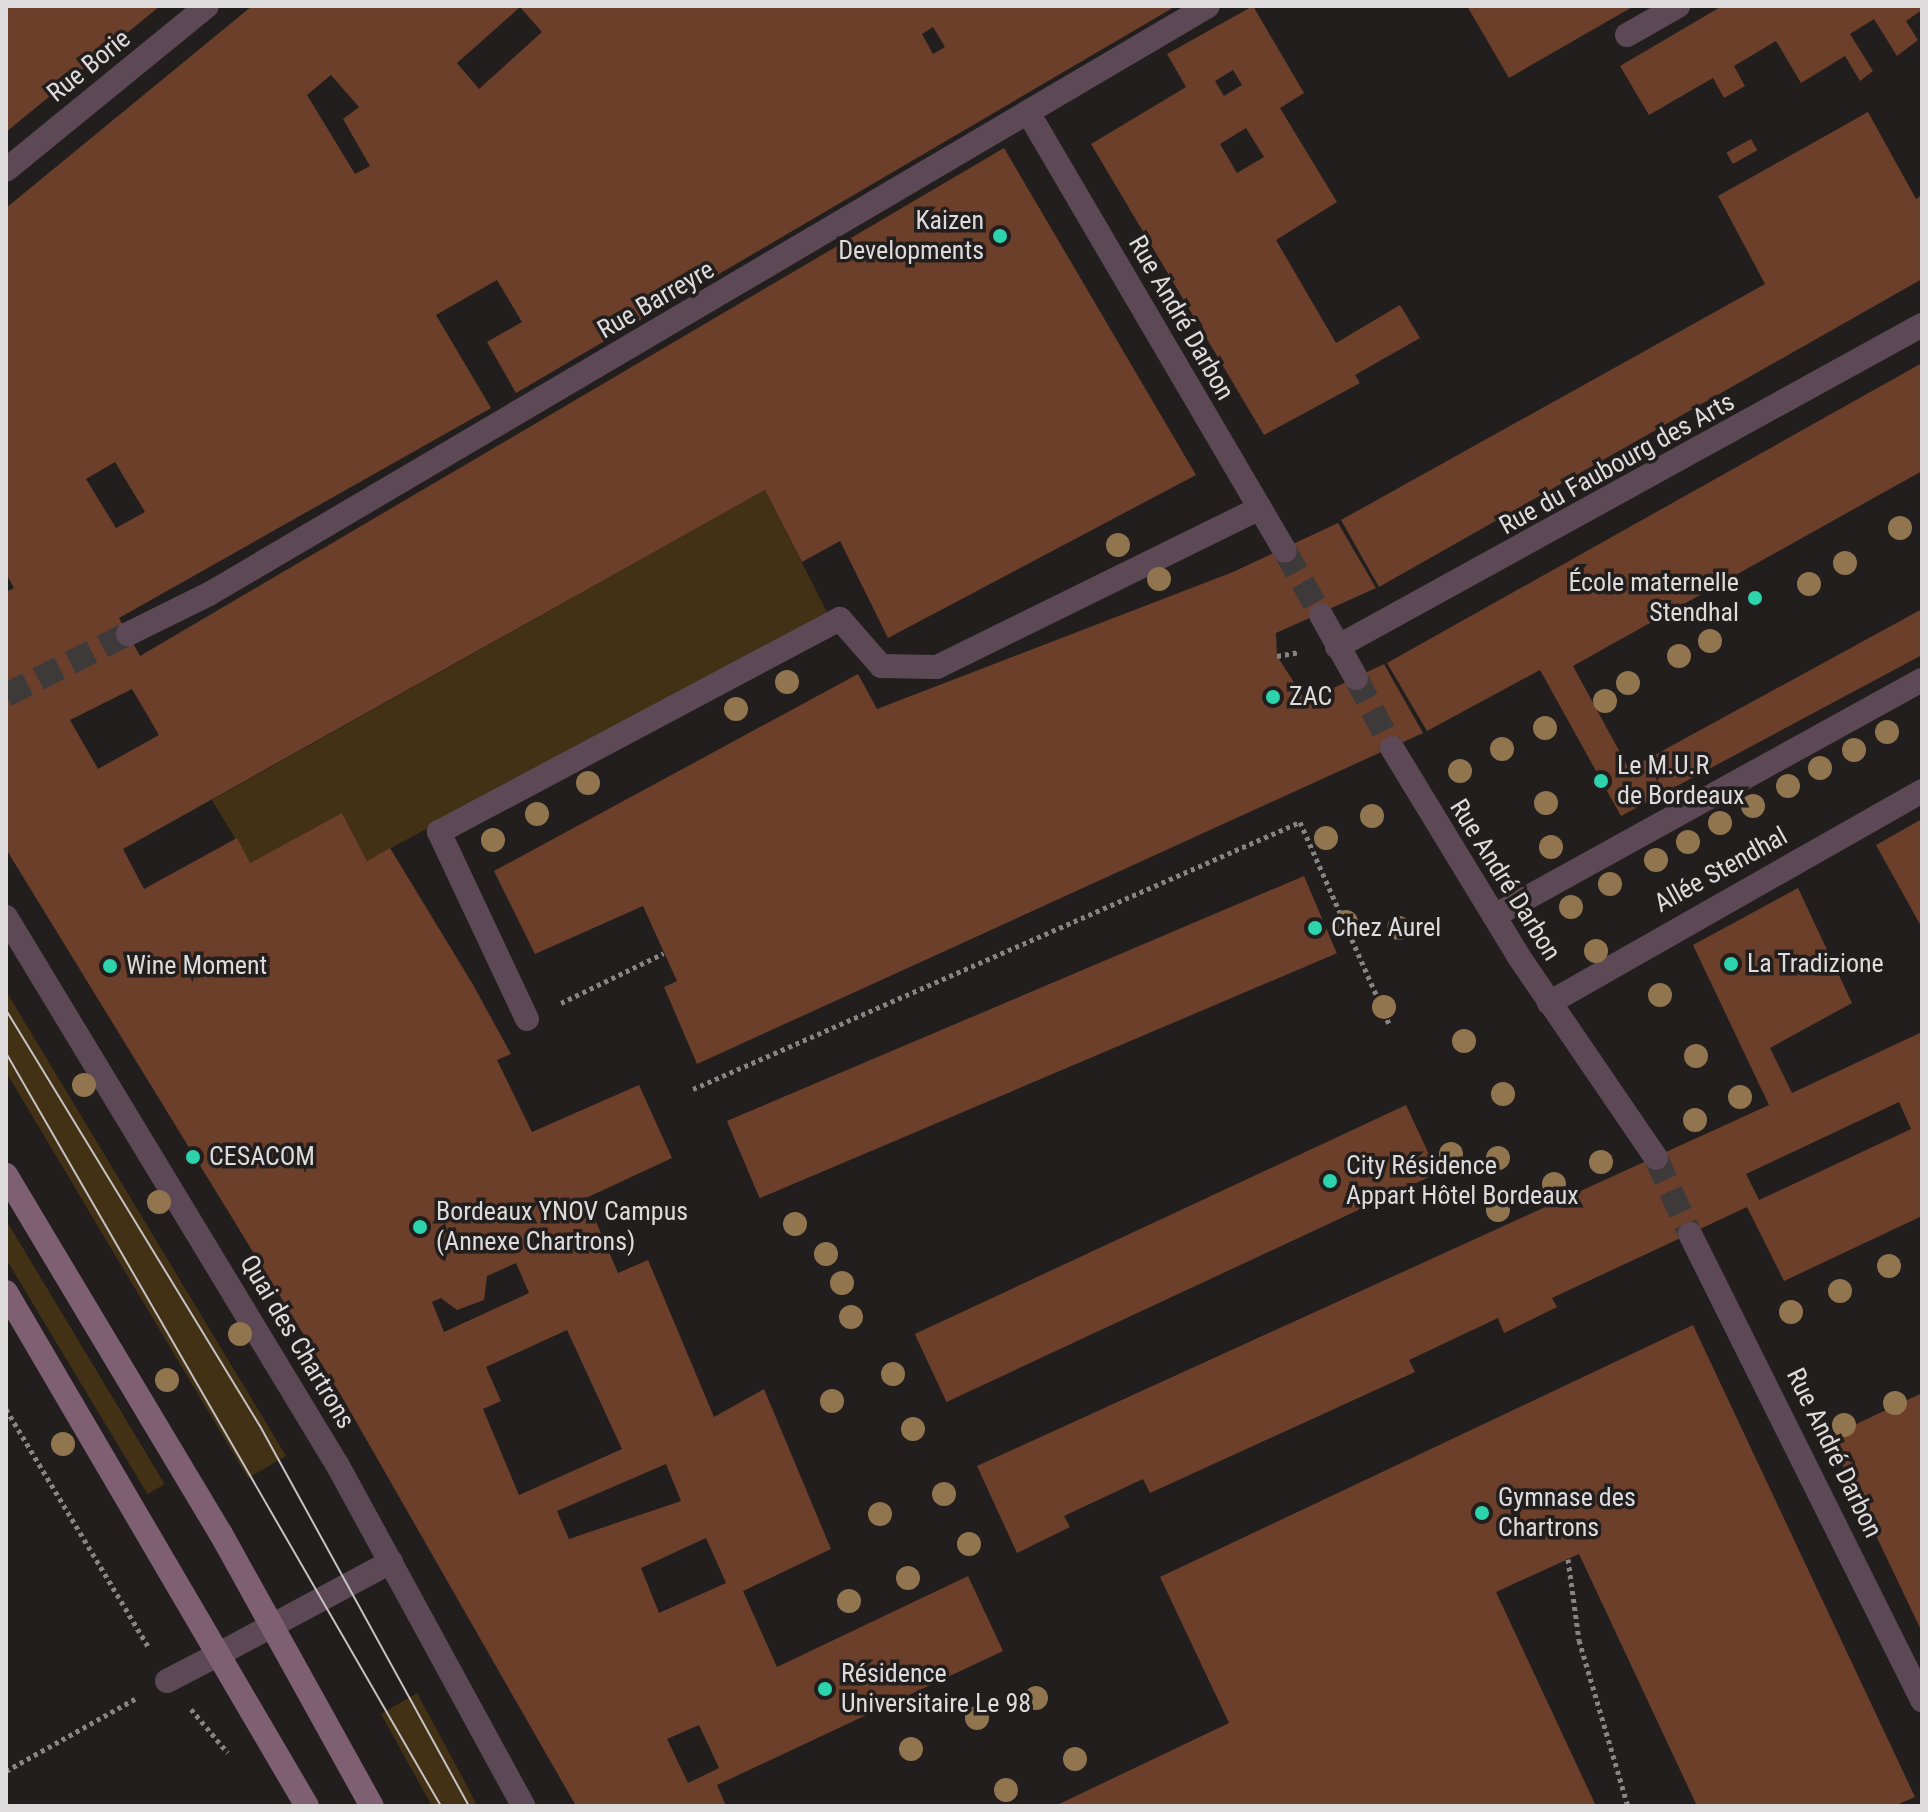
<!DOCTYPE html>
<meta charset="utf-8">
<style>
body{margin:0}
#map{position:relative;width:1928px;height:1812px;overflow:hidden;background:#221e1e;font-family:"Roboto Condensed",sans-serif}
div>[style]{position:absolute}
[style*='--x']{left:calc(var(--x)*1px);top:calc(var(--y)*1px);width:calc(var(--w)*1px);rotate:calc(var(--a)*1deg)}
.green>*{inset:0;background:#433115;transform-origin:0 0}
.building>*{inset:0;background:#6c3f2a;transform-origin:0 0}
.street-tunnel>*{height:24px;margin-top:-12px;transform-origin:0;background:repeating-linear-gradient(90deg,#3e3a3a 0 24px,transparent 0 36px)}
.path>*{height:5px;margin-top:-2.5px;transform-origin:0;background:repeating-linear-gradient(90deg,#878484 0 4px,transparent 0 8px)}
.lane>*{height:24px;margin:-12px;padding:0 12px;transform-origin:12px;border-radius:12px;background:#5d4955}
.street>*{height:24px;margin:-12px;padding:0 12px;transform-origin:12px;border-radius:12px;background:#5d4955}
.secondary>*{height:24px;margin:-12px;padding:0 12px;transform-origin:12px;border-radius:12px;background:#7f6073}
.tram>*{height:2px;margin:-1px;padding:0 1px;transform-origin:1px;border-radius:1px;background:#c4c2c2}
.trees>*{width:24px;height:24px;margin:-12px;border-radius:50%;background:#90754f}
.dots>*{width:22px;height:22px;translate:-50% -50%;box-sizing:border-box;border:4px solid #221e1e;border-radius:50%}
span{translate:-50% -50%;white-space:nowrap;text-align:center;line-height:1.15;-webkit-text-stroke:7px #221e1e;paint-order:stroke}
.street-label{font-size:26px;color:#dddbdb}
.poi-label{font-size:26px;color:#dddbdb}
.right{translate:-100% -50%;text-align:right}
.left{translate:0 -50%;text-align:left}
.frame{position:absolute;inset:0;border:8px solid #dddbdb;pointer-events:none}
</style>
<div id="map">
<div class="green">
<i style="clip-path:polygon(765px 490px,827px 612px,367px 861px,342px 813px,250px 863px,212px 800px)"></i>
<i style="clip-path:polygon(6px 991px,286px 1456px,248px 1478px,6px 1072px)"></i>
<i style="left:6px;top:1220px;width:308px;height:20px;rotate:59deg"></i>
<i style="clip-path:polygon(417px 1693px,466px 1784px,477px 1806px,432px 1806px,381px 1714px)"></i>
</div>
<div class="building">
<i style="clip-path:polygon(6px 6px,160px 6px,6px 132px)"></i>
<i style="clip-path:polygon(evenodd,252px 6px,1176px 6px,516px 393px,487px 342px,522px 322px,497px 280px,436px 315px,491px 408px,119px 618px,140px 656px,1004px 148px,1196px 475px,888px 638px,840px 541px,802px 562px,765px 490px,123px 849px,144px 889px,237px 838px,250px 863px,342px 813px,367px 861px,390px 848px,472px 983px,511px 1054px,497px 1060px,532px 1132px,639px 1085px,672px 1158px,586px 1198px,618px 1273px,648px 1260px,714px 1417px,764px 1389px,831px 1549px,743px 1591px,777px 1667px,968px 1576px,1003px 1651px,717px 1785px,726px 1806px,576px 1806px,342px 1397px,6px 849px,6px 592px,14px 588px,6px 574px,6px 208px,252px 6px,520px 7px,542px 32px,479px 89px,457px 63px,520px 7px,252px 6px,933px 27px,945px 47px,933px 54px,922px 34px,933px 27px,252px 6px,331px 75px,359px 107px,343px 119px,370px 166px,355px 174px,307px 95px,331px 75px,252px 6px,115px 462px,145px 512px,116px 528px,86px 479px,115px 462px,252px 6px,132px 689px,159px 735px,98px 769px,70px 720px,132px 689px,252px 6px,516px 1263px,529px 1293px,444px 1332px,432px 1302px,441px 1298px,457px 1310px,484px 1300px,487px 1276px,516px 1263px,252px 6px,567px 1330px,622px 1449px,519px 1495px,483px 1409px,501px 1401px,486px 1367px,567px 1330px,252px 6px,666px 1464px,681px 1501px,569px 1539px,557px 1511px,666px 1464px,252px 6px,706px 1538px,726px 1583px,659px 1613px,641px 1568px,706px 1538px,252px 6px,699px 1725px,719px 1768px,688px 1783px,667px 1739px,699px 1725px)"></i>
<i style="clip-path:polygon(evenodd,1253px 6px,1304px 93px,1280px 108px,1337px 202px,1276px 240px,1336px 343px,1400px 305px,1420px 338px,1355px 375px,1360px 383px,1264px 435px,1091px 144px,1186px 87px,1167px 54px,1253px 6px,1233px 70px,1242px 85px,1224px 96px,1215px 81px,1233px 70px,1253px 6px,1246px 128px,1264px 157px,1237px 173px,1220px 144px,1246px 128px)"></i>
<i style="clip-path:polygon(1467px 6px,1634px 6px,1509px 78px)"></i>
<i style="clip-path:polygon(1722px 6px,1922px 6px,1922px 10px,1906px 21px,1918px 40px,1897px 56px,1874px 19px,1850px 34px,1873px 71px,1860px 81px,1845px 56px,1801px 83px,1776px 41px,1734px 66px,1745px 86px,1724px 98px,1713px 78px,1649px 115px,1620px 66px)"></i>
<i style="clip-path:polygon(1868px 112px,1916px 199px,1922px 195px,1922px 279px,1379px 587px,1341px 520px,1765px 284px,1718px 196px)"></i>
<i style="left:1751px;top:139px;width:13px;height:28px;rotate:61deg"></i>
<i style="clip-path:polygon(1922px 363px,1922px 471px,1573px 666px,1629px 769px,1922px 609px,1922px 655px,1621px 816px,1540px 670px,1427px 731px,1387px 663px)"></i>
<i style="clip-path:polygon(1338px 523px,1376px 588px,1276px 633px,1277px 656px,1306px 701px,1384px 664px,1423px 733px,697px 1064px,664px 987px,677px 981px,643px 906px,535px 954px,494px 871px,858px 674px,877px 709px,1233px 572px)"></i>
<i style="clip-path:polygon(1922px 819px,1922px 928px,1876px 845px)"></i>
<i style="left:1304px;top:876px;width:84px;height:627px;rotate:67deg"></i>
<i style="clip-path:polygon(evenodd,1798px 888px,1852px 1003px,1770px 1048px,1792px 1093px,1922px 1032px,1922px 1216px,1784px 1281px,1747px 1207px,1552px 1298px,1557px 1307px,1504px 1333px,1498px 1318px,1409px 1360px,1415px 1372px,1150px 1493px,1143px 1479px,1064px 1516px,1070px 1527px,1017px 1553px,977px 1466px,1769px 1105px,1693px 945px,1798px 888px,1899px 1102px,1911px 1129px,1759px 1200px,1746px 1174px,1899px 1102px)"></i>
<i style="left:1406px;top:1105px;width:75px;height:542px;rotate:65deg"></i>
<i style="clip-path:polygon(1693px 1325px,1915px 1797px,1894px 1806px,1697px 1806px,1579px 1554px,1496px 1592px,1596px 1806px,1055px 1806px,1229px 1723px,1160px 1577px)"></i>
<i style="clip-path:polygon(1922px 1393px,1922px 1632px,1829px 1437px)"></i>
</div>
<div class="street-tunnel">
<i style="--x:1285;--y:551;--w:73;--a:60.6"></i>
<i style="--x:1356;--y:678;--w:79;--a:62.8"></i>
<i style="--x:6;--y:695;--w:136;--a:-26.6"></i>
<i style="--x:1656;--y:1158;--w:83;--a:65.9"></i>
</div>
<div class="path">
<i style="--x:1277;--y:656;--w:23;--a:-10"></i>
<i style="--x:561;--y:1003;--w:114;--a:-25.9"></i>
<i style="--x:693;--y:1089;--w:663;--a:-23.74"></i>
<i style="--x:1300;--y:822;--w:221;--a:66.2"></i>
<i style="--x:6;--y:1409;--w:279;--a:59.1"></i>
<i style="--x:1568;--y:1559;--w:82;--a:82.3"></i>
<i style="--x:1579;--y:1640;--w:173;--a:73.6"></i>
<i style="--x:191;--y:1709;--w:57;--a:49.9"></i>
<i style="--x:6;--y:1771;--w:148;--a:-29.2"></i>
</div>
<div class="lane">
<i style="--x:527;--y:1019;--w:207;--a:-115.2"></i>
<i style="--x:439;--y:832;--w:454;--a:-28"></i>
<i style="--x:840;--y:619;--w:62;--a:48.9"></i>
<i style="--x:881;--y:666;--w:56;--a:1"></i>
<i style="--x:937;--y:667;--w:360;--a:-26.2"></i>
<i style="--x:167;--y:1681;--w:61;--a:-27.4"></i>
</div>
<div class="street">
<i style="--x:1627;--y:35;--w:59;--a:-29.6"></i>
<i style="--x:1029;--y:114;--w:506;--a:59.64"></i>
<i style="--x:6;--y:170;--w:259;--a:-39.2"></i>
<i style="--x:1321;--y:615;--w:72;--a:60.9"></i>
<i style="--x:128;--y:634;--w:90;--a:-26.3"></i>
<i style="--x:209;--y:594;--w:1159;--a:-30.48"></i>
<i style="--x:1337;--y:647;--w:668;--a:-28.83"></i>
<i style="--x:1392;--y:748;--w:245;--a:58.7"></i>
<i style="--x:1519;--y:957;--w:243;--a:55.7"></i>
<i style="--x:1494;--y:916;--w:489;--a:-28.9"></i>
<i style="--x:6;--y:917;--w:642;--a:58.84"></i>
<i style="--x:338;--y:1466;--w:387;--a:61.4"></i>
<i style="--x:1549;--y:1003;--w:429;--a:-29.6"></i>
<i style="--x:1690;--y:1234;--w:521;--a:63.53"></i>
<i style="--x:221;--y:1653;--w:193;--a:-28.2"></i>
</div>
<div class="secondary">
<i style="--x:6;--y:1175;--w:418;--a:59.1"></i>
<i style="--x:221;--y:1534;--w:311;--a:61"></i>
<i style="--x:6;--y:1292;--w:596;--a:59.65"></i>
</div>
<div class="tram">
<i style="--x:6;--y:1010;--w:487;--a:58.6"></i>
<i style="--x:260;--y:1426;--w:434;--a:61.2"></i>
<i style="--x:6;--y:1053;--w:870;--a:59.99"></i>
</div>
<div class="trees">
<i style="left:1900px;top:528px"></i>
<i style="left:1118px;top:545px"></i>
<i style="left:1845px;top:563px"></i>
<i style="left:1159px;top:579px"></i>
<i style="left:1809px;top:584px"></i>
<i style="left:1710px;top:641px"></i>
<i style="left:1679px;top:656px"></i>
<i style="left:787px;top:682px"></i>
<i style="left:1628px;top:683px"></i>
<i style="left:1605px;top:701px"></i>
<i style="left:736px;top:709px"></i>
<i style="left:1545px;top:728px"></i>
<i style="left:1887px;top:732px"></i>
<i style="left:1502px;top:749px"></i>
<i style="left:1854px;top:750px"></i>
<i style="left:1820px;top:768px"></i>
<i style="left:1460px;top:771px"></i>
<i style="left:588px;top:783px"></i>
<i style="left:1788px;top:786px"></i>
<i style="left:1546px;top:803px"></i>
<i style="left:1753px;top:806px"></i>
<i style="left:537px;top:814px"></i>
<i style="left:1372px;top:816px"></i>
<i style="left:1720px;top:823px"></i>
<i style="left:1326px;top:838px"></i>
<i style="left:493px;top:840px"></i>
<i style="left:1688px;top:842px"></i>
<i style="left:1551px;top:847px"></i>
<i style="left:1656px;top:860px"></i>
<i style="left:1610px;top:884px"></i>
<i style="left:1571px;top:907px"></i>
<i style="left:1346px;top:922px"></i>
<i style="left:1399px;top:928px"></i>
<i style="left:1596px;top:951px"></i>
<i style="left:1660px;top:995px"></i>
<i style="left:1384px;top:1007px"></i>
<i style="left:1464px;top:1041px"></i>
<i style="left:1696px;top:1056px"></i>
<i style="left:84px;top:1085px"></i>
<i style="left:1503px;top:1094px"></i>
<i style="left:1740px;top:1097px"></i>
<i style="left:1695px;top:1120px"></i>
<i style="left:1451px;top:1154px"></i>
<i style="left:1498px;top:1158px"></i>
<i style="left:1601px;top:1162px"></i>
<i style="left:1554px;top:1184px"></i>
<i style="left:159px;top:1202px"></i>
<i style="left:1498px;top:1210px"></i>
<i style="left:795px;top:1224px"></i>
<i style="left:826px;top:1254px"></i>
<i style="left:1889px;top:1266px"></i>
<i style="left:842px;top:1283px"></i>
<i style="left:1840px;top:1291px"></i>
<i style="left:1791px;top:1312px"></i>
<i style="left:851px;top:1317px"></i>
<i style="left:240px;top:1334px"></i>
<i style="left:893px;top:1374px"></i>
<i style="left:167px;top:1380px"></i>
<i style="left:832px;top:1401px"></i>
<i style="left:1895px;top:1403px"></i>
<i style="left:1844px;top:1425px"></i>
<i style="left:913px;top:1429px"></i>
<i style="left:63px;top:1444px"></i>
<i style="left:944px;top:1494px"></i>
<i style="left:880px;top:1514px"></i>
<i style="left:969px;top:1544px"></i>
<i style="left:908px;top:1578px"></i>
<i style="left:849px;top:1601px"></i>
<i style="left:1036px;top:1698px"></i>
<i style="left:977px;top:1718px"></i>
<i style="left:911px;top:1749px"></i>
<i style="left:1075px;top:1759px"></i>
<i style="left:1006px;top:1790px"></i>
</div>
<div class="dots">
<i style="left:1000px;top:236px;background:#2dd4ab"></i>
<i style="left:1755px;top:598px;background:#2dd4ab"></i>
<i style="left:1273px;top:697px;background:#2dd4ab"></i>
<i style="left:1601px;top:781px;background:#2dd4ab"></i>
<i style="left:1315px;top:928px;background:#2dd4ab"></i>
<i style="left:1731px;top:964px;background:#2dd4ab"></i>
<i style="left:110px;top:966px;background:#2dd4ab"></i>
<i style="left:193px;top:1157px;background:#2dd4ab"></i>
<i style="left:1330px;top:1181px;background:#2dd4ab"></i>
<i style="left:420px;top:1227px;background:#2dd4ab"></i>
<i style="left:1482px;top:1513px;background:#2dd4ab"></i>
<i style="left:825px;top:1689px;background:#2dd4ab"></i>
</div>
<div class="street-label">
<span style="left:89px;top:66px;rotate:-39deg">Rue Borie</span>
<span style="left:656px;top:300px;rotate:-30deg">Rue Barreyre</span>
<span style="left:1181px;top:318px;rotate:60deg">Rue André Darbon</span>
<span style="left:1617px;top:464px;rotate:-29deg">Rue du Faubourg des Arts</span>
<span style="left:1721px;top:870px;rotate:-29deg">Allée Stendhal</span>
<span style="left:1505px;top:880px;rotate:58deg">Rue André Darbon</span>
<span style="left:297px;top:1342px;rotate:59deg">Quai des Chartrons</span>
<span style="left:1834px;top:1453px;rotate:64deg">Rue André Darbon</span>
</div>
<div class="poi-label">
<span class="right" style="left:984px;top:236px">Kaizen<br>Developments</span>
<span class="right" style="left:1739px;top:598px">École maternelle<br>Stendhal</span>
<span class="left" style="left:1289px;top:697px">ZAC</span>
<span class="left" style="left:1617px;top:781px">Le M.U.R<br>de Bordeaux</span>
<span class="left" style="left:1331px;top:928px">Chez Aurel</span>
<span class="left" style="left:1747px;top:964px">La Tradizione</span>
<span class="left" style="left:126px;top:966px">Wine Moment</span>
<span class="left" style="left:209px;top:1157px">CESACOM</span>
<span class="left" style="left:1346px;top:1181px">City Résidence<br>Appart Hôtel Bordeaux</span>
<span class="left" style="left:436px;top:1227px">Bordeaux YNOV Campus<br>(Annexe Chartrons)</span>
<span class="left" style="left:1498px;top:1513px">Gymnase des<br>Chartrons</span>
<span class="left" style="left:841px;top:1689px">Résidence<br>Universitaire Le 98</span>
</div>
<div class="frame"></div>
</div>
